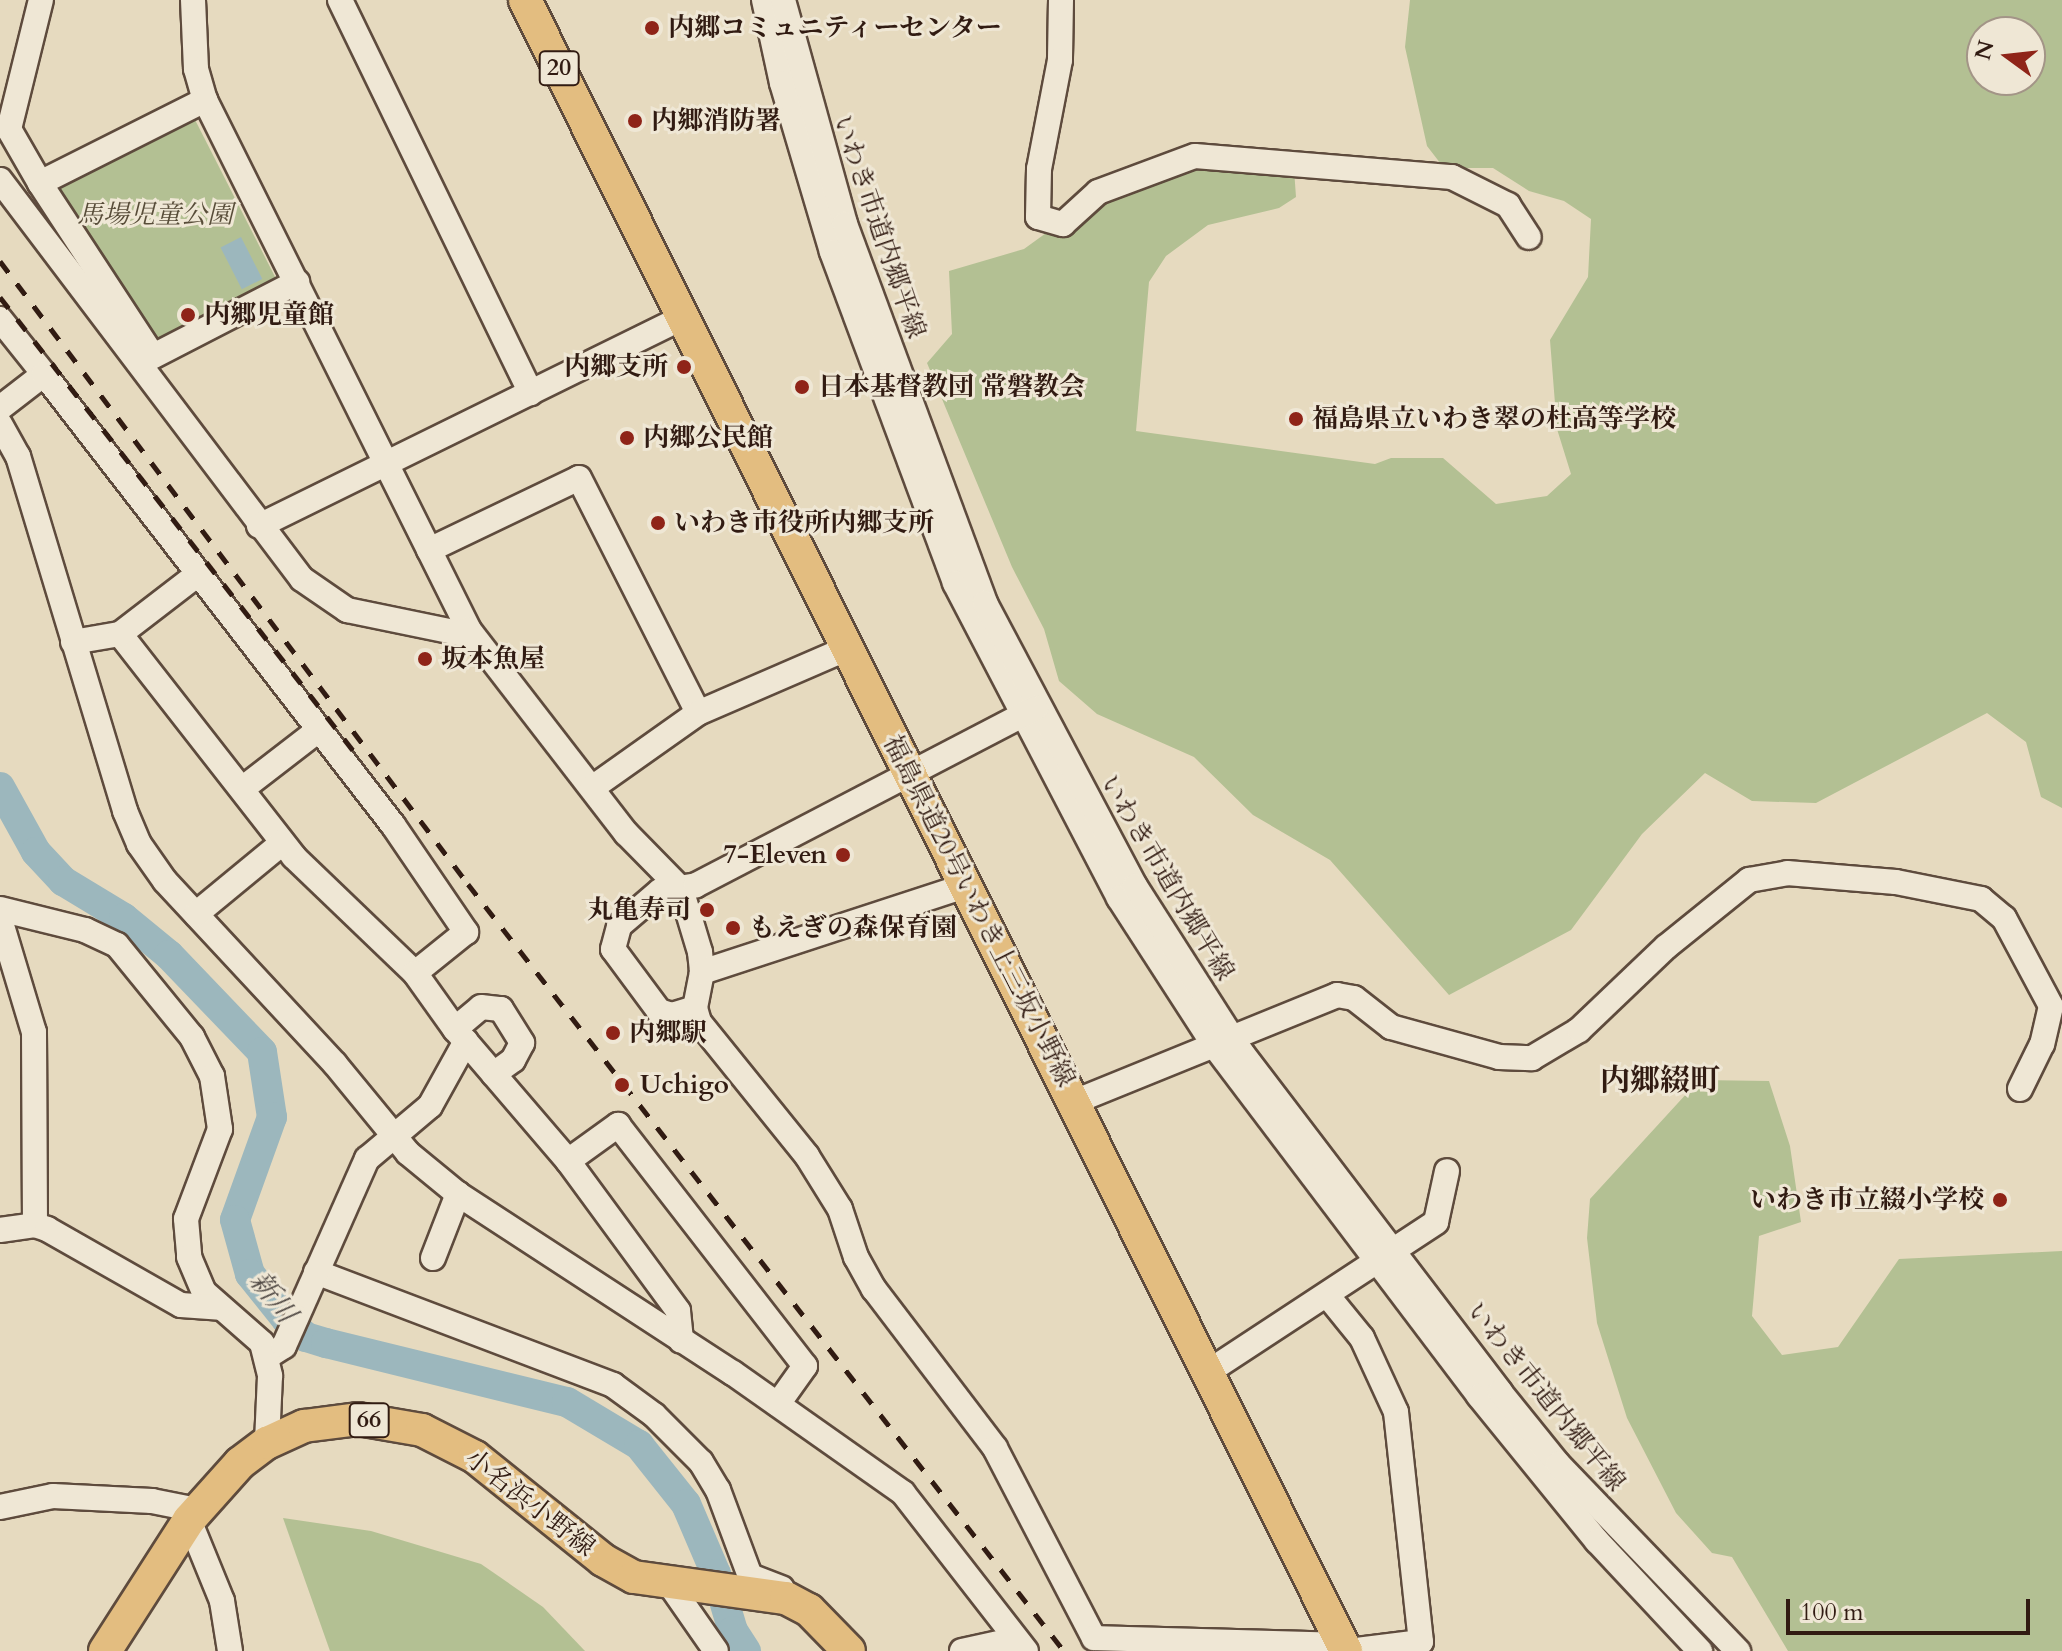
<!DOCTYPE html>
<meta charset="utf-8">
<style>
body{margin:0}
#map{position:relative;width:2062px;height:1651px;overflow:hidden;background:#e6dabf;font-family:Cardo,"Noto Serif JP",serif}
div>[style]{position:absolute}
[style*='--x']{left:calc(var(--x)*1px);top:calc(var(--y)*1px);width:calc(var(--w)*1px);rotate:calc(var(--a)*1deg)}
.green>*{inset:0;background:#b3c093;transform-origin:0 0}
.water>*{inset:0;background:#9cb7bd;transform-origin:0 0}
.river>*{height:30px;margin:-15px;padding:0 15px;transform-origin:15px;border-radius:15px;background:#9cb7bd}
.roads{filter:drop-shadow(2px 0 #5e4b3d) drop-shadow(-2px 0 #5e4b3d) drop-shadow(0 2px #5e4b3d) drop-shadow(0 -2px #5e4b3d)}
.minor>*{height:24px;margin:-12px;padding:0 12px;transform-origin:12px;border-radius:12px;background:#efe7d5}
.major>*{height:32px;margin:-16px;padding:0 16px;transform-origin:16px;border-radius:16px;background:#e3bd80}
.rail>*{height:5px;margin-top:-2.5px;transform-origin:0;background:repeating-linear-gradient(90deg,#311b12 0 14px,transparent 0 28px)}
.dots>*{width:22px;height:22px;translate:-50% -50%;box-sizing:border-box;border:4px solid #efe7d5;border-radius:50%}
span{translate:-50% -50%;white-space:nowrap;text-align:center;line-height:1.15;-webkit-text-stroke:6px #efe7d5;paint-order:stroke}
.shield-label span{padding:2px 6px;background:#efe7d5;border:2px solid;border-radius:6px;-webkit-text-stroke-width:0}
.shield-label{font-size:24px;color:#311b12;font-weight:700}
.poi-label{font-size:26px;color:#311b12;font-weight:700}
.left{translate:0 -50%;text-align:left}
.right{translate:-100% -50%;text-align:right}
.park-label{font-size:26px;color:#584d39;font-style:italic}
.street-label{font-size:26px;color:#311b12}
.water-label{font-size:28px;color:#514a45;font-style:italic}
.quarter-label{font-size:30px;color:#311b12;font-weight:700}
.north{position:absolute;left:1966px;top:16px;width:80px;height:80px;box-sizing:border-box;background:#efe7d5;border:2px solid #a39587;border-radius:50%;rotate:285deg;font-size:22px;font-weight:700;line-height:32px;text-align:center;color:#311b12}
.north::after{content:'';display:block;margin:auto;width:28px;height:36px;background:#8f2418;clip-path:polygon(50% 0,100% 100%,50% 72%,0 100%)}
.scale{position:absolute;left:1786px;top:1599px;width:244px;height:36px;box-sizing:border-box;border:4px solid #311b12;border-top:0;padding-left:10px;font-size:24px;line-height:28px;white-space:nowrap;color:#311b12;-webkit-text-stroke:6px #efe7d5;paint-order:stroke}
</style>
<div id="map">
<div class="green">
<i style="clip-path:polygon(evenodd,1410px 0,2062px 0,2062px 808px,2041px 797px,2026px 742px,1987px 713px,1816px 803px,1752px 801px,1705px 773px,1642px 834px,1571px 930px,1449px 995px,1330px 860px,1253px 815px,1194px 757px,1097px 714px,1059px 681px,1044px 629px,1012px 567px,927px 363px,952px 334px,949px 271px,1024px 249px,1093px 199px,1183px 164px,1294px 169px,1296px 197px,1279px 208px,1208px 225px,1166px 256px,1149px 282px,1136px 431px,1375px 464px,1391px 458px,1443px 458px,1496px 504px,1547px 496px,1571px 474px,1557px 429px,1550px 340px,1588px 277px,1591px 219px,1564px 201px,1529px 191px,1493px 168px,1444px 168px,1427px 146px,1405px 47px,1410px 0,1982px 32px,2030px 32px,2030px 80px,1982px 80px,1982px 32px)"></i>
<i style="left:189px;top:108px;width:204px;height:167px;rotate:63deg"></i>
<i style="clip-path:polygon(1699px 1080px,1769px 1081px,1790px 1146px,1801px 1222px,1759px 1236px,1752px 1316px,1782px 1355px,1838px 1347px,1899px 1259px,2062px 1251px,2062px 1651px,1788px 1651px,1732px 1557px,1712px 1553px,1676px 1513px,1627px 1418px,1597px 1323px,1587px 1238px,1590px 1199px)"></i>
<i style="clip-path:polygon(283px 1518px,371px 1531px,481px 1564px,543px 1607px,585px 1651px,330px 1651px)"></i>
</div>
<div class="water">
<i style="left:241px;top:237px;width:47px;height:23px;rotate:63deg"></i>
</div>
<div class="river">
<i style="--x:0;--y:787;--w:74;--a:61"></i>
<i style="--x:36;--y:852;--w:40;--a:47"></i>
<i style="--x:63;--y:881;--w:71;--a:31.2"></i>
<i style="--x:124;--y:918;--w:58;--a:39.4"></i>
<i style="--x:169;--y:955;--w:134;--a:46.2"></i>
<i style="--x:262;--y:1052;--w:66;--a:81.3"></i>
<i style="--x:272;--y:1117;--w:109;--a:109.8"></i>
<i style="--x:235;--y:1220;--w:56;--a:74.5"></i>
<i style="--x:250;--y:1274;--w:58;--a:51.3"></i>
<i style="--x:286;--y:1319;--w:27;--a:42"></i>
<i style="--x:306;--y:1337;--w:21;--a:17"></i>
<i style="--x:326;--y:1343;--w:248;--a:13.8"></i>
<i style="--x:567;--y:1402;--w:84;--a:30.8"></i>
<i style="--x:639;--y:1445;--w:75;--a:51.5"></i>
<i style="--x:686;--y:1504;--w:76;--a:66.8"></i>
<i style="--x:716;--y:1574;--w:59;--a:73.4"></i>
<i style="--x:733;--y:1631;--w:24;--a:57"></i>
</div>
<div class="roads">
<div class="minor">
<i style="--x:193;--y:0;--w:69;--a:87.5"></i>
<i style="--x:196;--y:69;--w:32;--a:74"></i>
<i style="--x:205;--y:100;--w:592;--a:63.52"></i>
<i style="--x:469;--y:630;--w:257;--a:52.3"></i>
<i style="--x:626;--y:833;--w:78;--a:45.5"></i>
<i style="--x:681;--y:889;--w:66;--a:73.2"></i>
<i style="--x:700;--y:952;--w:20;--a:84"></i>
<i style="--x:702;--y:972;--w:37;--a:101"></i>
<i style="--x:695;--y:1008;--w:15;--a:74"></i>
<i style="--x:699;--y:1022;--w:172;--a:51.1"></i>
<i style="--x:807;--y:1156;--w:62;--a:58.1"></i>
<i style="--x:840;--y:1209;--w:51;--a:71.6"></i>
<i style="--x:856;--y:1257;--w:37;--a:61"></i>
<i style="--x:874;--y:1289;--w:200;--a:52.7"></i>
<i style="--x:995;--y:1448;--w:214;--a:62.5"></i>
<i style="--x:1094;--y:1638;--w:249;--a:1.6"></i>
<i style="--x:340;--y:0;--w:437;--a:64.1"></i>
<i style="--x:764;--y:0;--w:85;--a:77.8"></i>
<i style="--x:782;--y:83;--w:176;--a:73.5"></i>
<i style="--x:832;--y:252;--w:353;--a:69.6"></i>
<i style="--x:955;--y:583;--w:355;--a:62.5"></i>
<i style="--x:1119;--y:898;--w:179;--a:57.1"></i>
<i style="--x:1216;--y:1048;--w:436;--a:52.9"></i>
<i style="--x:1479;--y:1396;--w:187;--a:50.9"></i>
<i style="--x:1597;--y:1541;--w:151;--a:46.9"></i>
<i style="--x:783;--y:0;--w:232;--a:74.5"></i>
<i style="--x:845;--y:224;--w:404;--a:69.7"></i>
<i style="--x:985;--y:603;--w:320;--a:62.1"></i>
<i style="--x:1135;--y:886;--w:198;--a:57.4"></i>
<i style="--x:1242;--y:1053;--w:426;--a:52.7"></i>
<i style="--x:1500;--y:1392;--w:92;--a:51.1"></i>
<i style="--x:1558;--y:1464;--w:260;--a:46.1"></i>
<i style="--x:1061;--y:0;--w:60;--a:91"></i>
<i style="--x:1060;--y:60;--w:111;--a:100.9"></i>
<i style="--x:1039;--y:169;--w:48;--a:91.2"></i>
<i style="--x:1038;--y:217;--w:26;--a:16"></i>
<i style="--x:1063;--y:224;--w:47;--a:-42.4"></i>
<i style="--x:1098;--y:192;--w:103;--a:-20.4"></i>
<i style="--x:1195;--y:156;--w:258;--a:4.7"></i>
<i style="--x:1452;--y:177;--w:63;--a:26.6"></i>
<i style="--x:1508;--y:205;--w:38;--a:57"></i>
<i style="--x:0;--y:180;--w:500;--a:52.88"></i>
<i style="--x:302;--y:579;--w:55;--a:34.6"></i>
<i style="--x:347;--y:610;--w:114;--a:11.6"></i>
<i style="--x:459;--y:633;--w:10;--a:-17"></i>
<i style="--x:40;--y:183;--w:62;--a:-119.9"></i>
<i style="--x:9;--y:129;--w:133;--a:-76.1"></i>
<i style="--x:0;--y:319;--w:70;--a:51.3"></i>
<i style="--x:153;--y:356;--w:207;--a:-123.2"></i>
<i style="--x:40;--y:183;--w:185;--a:-26.7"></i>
<i style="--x:140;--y:363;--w:177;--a:-27.3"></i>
<i style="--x:0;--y:408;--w:56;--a:-37.7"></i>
<i style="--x:44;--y:374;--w:570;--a:52.27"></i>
<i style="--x:393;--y:825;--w:130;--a:55.7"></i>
<i style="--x:466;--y:932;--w:65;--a:141.2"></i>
<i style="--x:0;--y:424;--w:37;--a:61"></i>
<i style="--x:18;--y:456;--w:371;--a:73.2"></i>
<i style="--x:125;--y:811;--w:36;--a:67"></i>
<i style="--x:139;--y:844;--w:45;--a:54.9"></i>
<i style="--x:165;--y:881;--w:250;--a:47.1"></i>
<i style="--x:335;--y:1064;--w:115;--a:50.6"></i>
<i style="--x:408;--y:1153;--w:65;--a:39.4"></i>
<i style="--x:458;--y:1194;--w:328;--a:33.1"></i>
<i style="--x:733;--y:1373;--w:208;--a:35.2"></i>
<i style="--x:903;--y:1493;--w:200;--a:52.1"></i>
<i style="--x:259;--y:526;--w:470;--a:-26.2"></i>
<i style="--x:429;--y:550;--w:166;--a:-25.6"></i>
<i style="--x:579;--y:478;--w:263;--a:63.1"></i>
<i style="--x:120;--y:634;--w:283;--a:52"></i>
<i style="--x:294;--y:857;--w:168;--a:43.8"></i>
<i style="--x:415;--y:973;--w:69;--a:54.5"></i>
<i style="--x:455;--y:1029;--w:174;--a:49.4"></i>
<i style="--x:568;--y:1161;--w:186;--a:53.7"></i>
<i style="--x:678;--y:1311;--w:30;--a:84"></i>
<i style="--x:73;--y:642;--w:48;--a:-9.7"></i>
<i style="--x:120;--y:634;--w:98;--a:-37.6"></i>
<i style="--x:592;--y:788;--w:130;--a:-35.3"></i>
<i style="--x:698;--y:713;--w:161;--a:-23.4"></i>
<i style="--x:242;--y:789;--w:95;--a:-37.7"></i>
<i style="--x:0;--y:909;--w:88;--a:13.9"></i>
<i style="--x:85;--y:930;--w:35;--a:25"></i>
<i style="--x:117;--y:945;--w:119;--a:50.8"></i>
<i style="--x:192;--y:1037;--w:44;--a:62.9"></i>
<i style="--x:212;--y:1076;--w:54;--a:81.4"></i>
<i style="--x:220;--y:1129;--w:96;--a:110.7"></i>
<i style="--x:186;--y:1219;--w:38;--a:85"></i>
<i style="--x:189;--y:1257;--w:38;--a:67"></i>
<i style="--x:204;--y:1292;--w:77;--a:41.3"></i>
<i style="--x:262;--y:1343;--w:34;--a:76"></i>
<i style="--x:270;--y:1376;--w:67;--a:92.6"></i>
<i style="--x:196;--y:914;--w:112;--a:-39.5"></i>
<i style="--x:0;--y:919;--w:118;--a:73.3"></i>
<i style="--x:34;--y:1032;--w:193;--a:89.7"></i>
<i style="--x:702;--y:972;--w:277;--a:-18.1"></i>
<i style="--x:695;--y:1008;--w:24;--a:163"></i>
<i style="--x:672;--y:1015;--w:14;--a:-163"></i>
<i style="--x:659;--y:1011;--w:77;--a:-126.6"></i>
<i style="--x:613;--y:949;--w:24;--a:-75"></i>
<i style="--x:619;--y:926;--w:54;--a:-40.5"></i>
<i style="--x:660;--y:891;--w:36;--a:-9"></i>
<i style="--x:696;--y:885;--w:383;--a:-27.5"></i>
<i style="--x:455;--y:1029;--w:34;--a:-40"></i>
<i style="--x:481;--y:1007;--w:20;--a:6"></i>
<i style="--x:501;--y:1009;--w:40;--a:58"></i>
<i style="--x:522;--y:1043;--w:19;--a:118"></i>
<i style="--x:513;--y:1060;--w:24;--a:144"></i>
<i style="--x:1074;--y:1102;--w:284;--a:-22.1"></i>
<i style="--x:1337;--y:995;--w:17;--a:10"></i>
<i style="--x:1354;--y:998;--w:47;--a:38.1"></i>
<i style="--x:1391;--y:1027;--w:112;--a:15.5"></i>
<i style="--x:1499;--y:1057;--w:33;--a:2"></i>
<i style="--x:1532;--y:1058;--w:55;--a:-30.8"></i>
<i style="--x:1579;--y:1030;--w:120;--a:-43.7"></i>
<i style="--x:1666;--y:947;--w:107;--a:-38.9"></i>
<i style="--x:1749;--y:880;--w:39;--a:-10"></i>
<i style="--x:1787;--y:873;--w:109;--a:4.7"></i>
<i style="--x:1896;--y:882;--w:87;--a:11.3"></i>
<i style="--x:1981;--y:899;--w:30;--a:40"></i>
<i style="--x:2004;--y:918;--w:100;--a:61.9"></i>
<i style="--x:2051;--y:1006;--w:39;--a:103"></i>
<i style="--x:2042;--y:1044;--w:50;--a:116.1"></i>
<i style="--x:568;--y:1161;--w:62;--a:-35.8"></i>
<i style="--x:618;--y:1125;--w:305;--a:52.2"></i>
<i style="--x:805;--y:1366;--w:47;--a:125.4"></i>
<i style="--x:0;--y:1230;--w:35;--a:-8"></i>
<i style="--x:35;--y:1225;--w:13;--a:18"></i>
<i style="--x:47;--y:1229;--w:154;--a:29.6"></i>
<i style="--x:181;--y:1305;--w:39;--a:4"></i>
<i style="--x:433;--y:1258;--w:69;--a:-68.7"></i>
<i style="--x:316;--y:1272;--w:318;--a:20.8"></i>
<i style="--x:613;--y:1385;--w:51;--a:36.2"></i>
<i style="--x:654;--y:1415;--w:66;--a:45"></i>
<i style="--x:701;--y:1462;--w:33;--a:59"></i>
<i style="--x:718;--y:1490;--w:92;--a:69.6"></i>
<i style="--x:750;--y:1576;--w:34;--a:21"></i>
<i style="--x:1327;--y:1295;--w:55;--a:50.9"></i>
<i style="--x:1362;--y:1338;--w:81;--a:65.3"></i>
<i style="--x:1396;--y:1412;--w:231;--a:83.8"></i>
<i style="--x:1421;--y:1642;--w:73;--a:172.9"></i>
<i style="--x:267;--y:1357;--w:20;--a:-33"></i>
<i style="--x:284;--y:1346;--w:205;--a:-66.1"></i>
<i style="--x:367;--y:1159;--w:82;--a:-40.1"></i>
<i style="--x:430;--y:1106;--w:74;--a:-61"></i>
<i style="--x:1208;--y:1372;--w:273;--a:-33.3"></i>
<i style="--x:1436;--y:1222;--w:52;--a:-77.8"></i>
<i style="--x:0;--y:1507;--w:54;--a:-11.7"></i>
<i style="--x:53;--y:1496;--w:99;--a:2.9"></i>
<i style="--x:152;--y:1501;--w:46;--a:11.3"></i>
<i style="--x:189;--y:1520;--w:87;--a:67.8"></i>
<i style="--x:222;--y:1601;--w:51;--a:80.9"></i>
<i style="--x:670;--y:1585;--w:80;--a:55.1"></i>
<i style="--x:962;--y:1651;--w:55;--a:-12.5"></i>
</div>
<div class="major">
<i style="--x:525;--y:0;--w:1844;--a:63.56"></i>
<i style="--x:105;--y:1651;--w:156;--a:-57.3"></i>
<i style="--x:189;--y:1520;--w:76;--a:-48.2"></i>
<i style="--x:240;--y:1463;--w:34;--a:-37"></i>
<i style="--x:267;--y:1443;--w:41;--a:-24.7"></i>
<i style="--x:304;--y:1426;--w:54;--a:-7.4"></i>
<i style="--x:358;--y:1419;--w:65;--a:9.8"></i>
<i style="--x:422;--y:1430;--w:59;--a:27"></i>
<i style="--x:475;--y:1457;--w:164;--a:38.8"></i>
<i style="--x:603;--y:1560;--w:35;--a:29"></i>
<i style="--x:634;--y:1577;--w:153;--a:7.9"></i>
<i style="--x:786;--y:1598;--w:26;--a:28"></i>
<i style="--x:809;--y:1610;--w:57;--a:45.7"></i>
</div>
</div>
<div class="rail">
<i style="--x:0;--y:261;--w:779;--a:53.09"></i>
<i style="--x:468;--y:884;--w:971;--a:52.15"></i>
<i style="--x:0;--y:297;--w:584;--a:52.09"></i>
</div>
<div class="dots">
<i style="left:652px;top:28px;background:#8f2418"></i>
<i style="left:635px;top:121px;background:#8f2418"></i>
<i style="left:188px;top:315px;background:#8f2418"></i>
<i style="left:684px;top:367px;background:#8f2418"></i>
<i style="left:802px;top:387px;background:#8f2418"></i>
<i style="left:1296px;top:419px;background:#8f2418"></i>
<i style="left:627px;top:438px;background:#8f2418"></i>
<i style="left:658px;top:523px;background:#8f2418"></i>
<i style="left:425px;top:659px;background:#8f2418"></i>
<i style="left:843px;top:855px;background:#8f2418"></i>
<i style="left:707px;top:910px;background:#8f2418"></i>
<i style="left:733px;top:928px;background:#8f2418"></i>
<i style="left:613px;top:1033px;background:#8f2418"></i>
<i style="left:622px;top:1085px;background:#8f2418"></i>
<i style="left:2000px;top:1200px;background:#8f2418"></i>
</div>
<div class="shield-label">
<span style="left:559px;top:68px">20</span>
<span style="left:369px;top:1420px">66</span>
</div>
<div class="poi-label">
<span class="left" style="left:668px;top:28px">内郷コミュニティーセンター</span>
<span class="left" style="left:651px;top:121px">内郷消防署</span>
<span class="left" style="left:204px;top:315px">内郷児童館</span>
<span class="right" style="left:668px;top:367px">内郷支所</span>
<span class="left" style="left:818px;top:387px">日本基督教団 常磐教会</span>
<span class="left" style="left:1312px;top:419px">福島県立いわき翠の杜高等学校</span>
<span class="left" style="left:643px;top:438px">内郷公民館</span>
<span class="left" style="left:674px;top:523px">いわき市役所内郷支所</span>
<span class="left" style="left:441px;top:659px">坂本魚屋</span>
<span class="right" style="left:827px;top:855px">7-Eleven</span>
<span class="right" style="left:691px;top:910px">丸亀寿司</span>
<span class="left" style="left:749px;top:928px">もえぎの森保育園</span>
<span class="left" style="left:629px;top:1033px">内郷駅</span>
<span class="left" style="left:640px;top:1085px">Uchigo</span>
<span class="right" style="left:1984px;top:1200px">いわき市立綴小学校</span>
</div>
<div class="park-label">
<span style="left:155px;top:215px">馬場児童公園</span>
</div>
<div class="street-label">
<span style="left:879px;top:227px;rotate:71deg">いわき市道内郷平線</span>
<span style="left:1167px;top:878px;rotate:59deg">いわき市道内郷平線</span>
<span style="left:979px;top:911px;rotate:63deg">福島県道20号いわき上三坂小野線</span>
<span style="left:1546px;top:1397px;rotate:51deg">いわき市道内郷平線</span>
<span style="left:530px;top:1503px;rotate:38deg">小名浜小野線</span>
</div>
<div class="water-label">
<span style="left:273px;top:1297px;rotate:52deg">新川</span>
</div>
<div class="quarter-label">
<span style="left:1660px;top:1081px">内郷綴町</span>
</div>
<div class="north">N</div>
<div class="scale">100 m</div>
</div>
